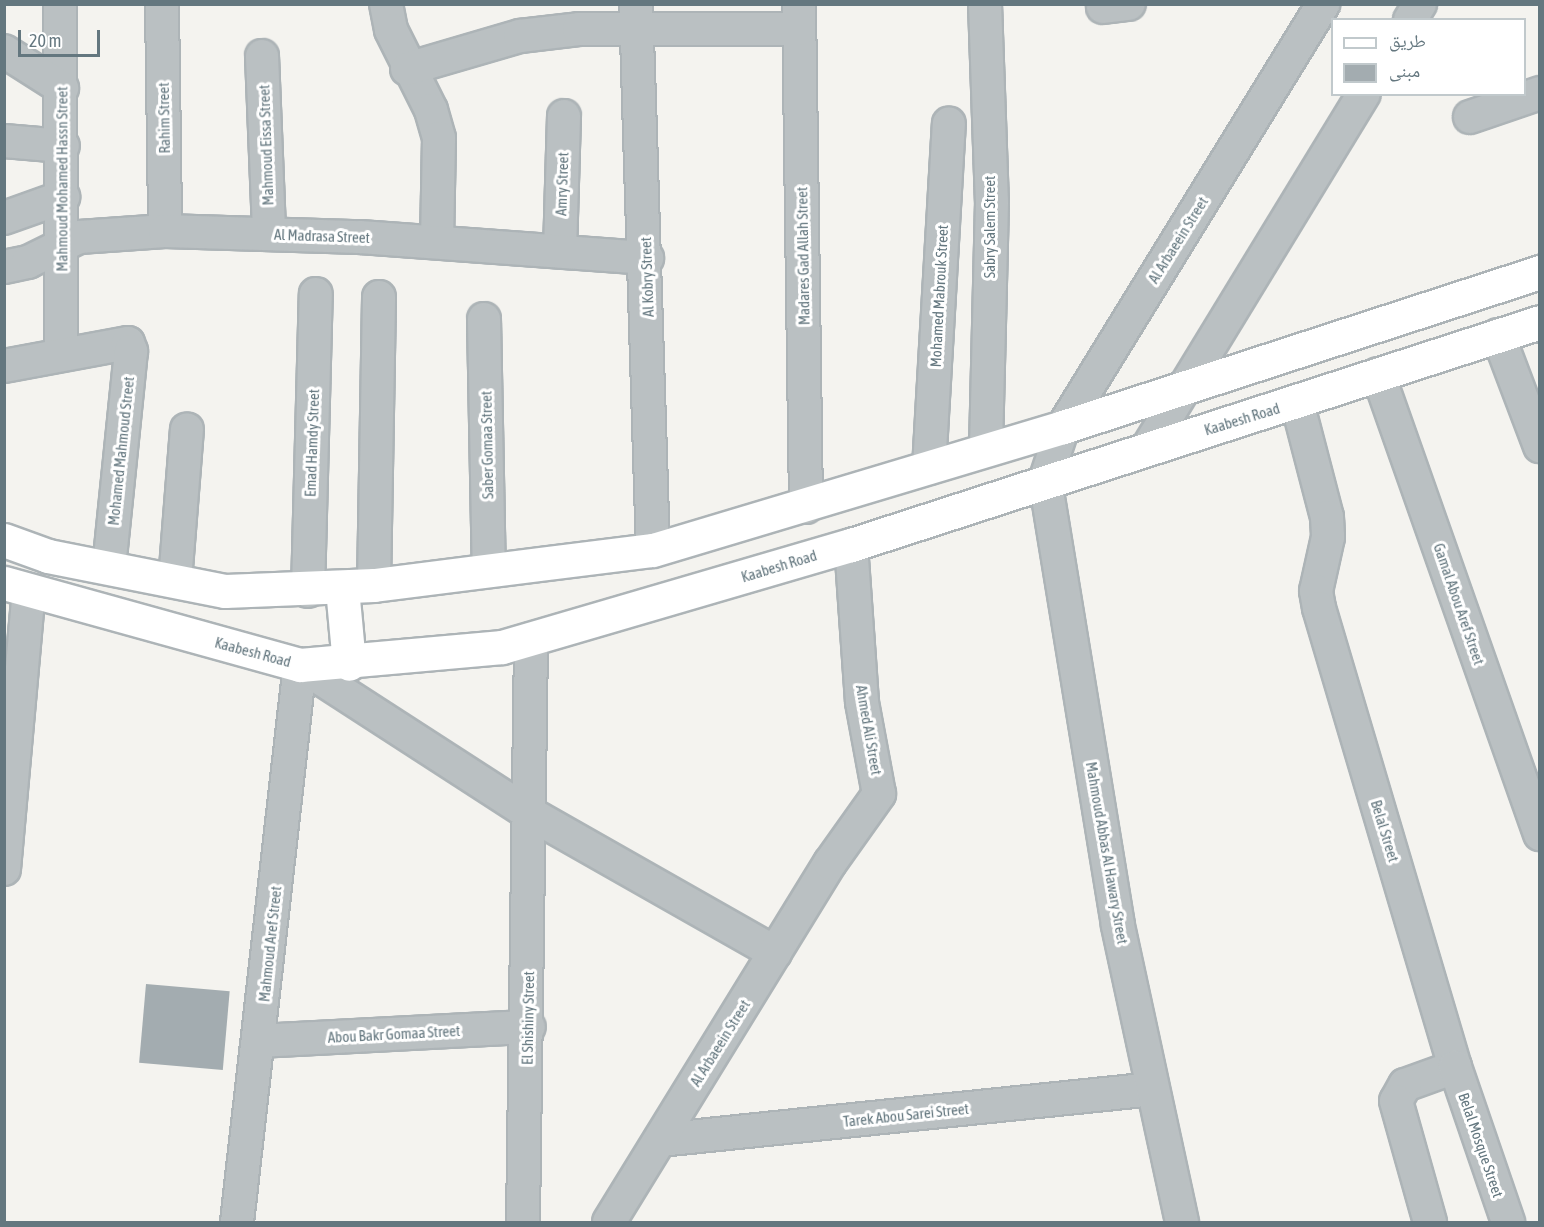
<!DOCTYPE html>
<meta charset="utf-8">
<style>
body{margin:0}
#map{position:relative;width:1544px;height:1227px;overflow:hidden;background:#f4f3ef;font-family:"Asap Condensed","Noto Naskh Arabic",sans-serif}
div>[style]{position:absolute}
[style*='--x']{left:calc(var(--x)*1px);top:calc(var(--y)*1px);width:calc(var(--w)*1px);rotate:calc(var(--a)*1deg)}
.building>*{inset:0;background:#a3acb0;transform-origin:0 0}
.roads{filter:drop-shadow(2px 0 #adb4b7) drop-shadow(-2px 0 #adb4b7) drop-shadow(0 2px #adb4b7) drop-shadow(0 -2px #adb4b7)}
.street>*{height:32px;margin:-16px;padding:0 16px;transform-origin:16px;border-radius:16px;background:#bac0c2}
.secondary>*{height:33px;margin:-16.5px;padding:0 16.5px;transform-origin:16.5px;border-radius:16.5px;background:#fff}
span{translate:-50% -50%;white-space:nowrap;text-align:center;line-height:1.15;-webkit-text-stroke:6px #fff;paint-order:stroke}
.street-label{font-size:15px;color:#64777f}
.frame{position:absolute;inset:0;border:6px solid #64777f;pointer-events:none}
.legend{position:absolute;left:1331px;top:18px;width:195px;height:78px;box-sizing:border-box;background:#fff;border:2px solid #c1c9cc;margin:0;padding:8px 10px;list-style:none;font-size:18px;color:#64777f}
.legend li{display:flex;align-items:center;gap:12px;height:30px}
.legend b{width:30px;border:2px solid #c1c9cc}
.scale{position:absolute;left:18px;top:30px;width:82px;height:27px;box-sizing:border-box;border:3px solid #64777f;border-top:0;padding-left:8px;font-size:18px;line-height:21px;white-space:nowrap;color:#64777f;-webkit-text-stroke:4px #fff;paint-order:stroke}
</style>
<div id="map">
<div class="building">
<i style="left:146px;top:984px;width:84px;height:79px;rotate:5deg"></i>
</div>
<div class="roads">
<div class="street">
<i style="--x:60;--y:4;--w:350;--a:89.8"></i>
<i style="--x:162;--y:4;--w:227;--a:89.2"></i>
<i style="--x:386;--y:4;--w:26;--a:79"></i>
<i style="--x:391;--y:30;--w:89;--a:63.4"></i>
<i style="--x:431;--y:110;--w:29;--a:74"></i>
<i style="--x:439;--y:138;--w:104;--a:91.1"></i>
<i style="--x:636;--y:4;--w:546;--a:88.22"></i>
<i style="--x:799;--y:4;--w:503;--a:89.2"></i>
<i style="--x:985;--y:4;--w:198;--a:88"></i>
<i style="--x:992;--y:202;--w:248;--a:91.4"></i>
<i style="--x:1103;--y:7;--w:26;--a:-7"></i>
<i style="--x:1410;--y:20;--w:19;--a:-58"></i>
<i style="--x:4;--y:51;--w:69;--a:32.5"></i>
<i style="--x:262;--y:56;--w:178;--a:87.7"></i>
<i style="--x:407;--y:69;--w:118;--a:-16.3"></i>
<i style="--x:520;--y:36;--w:59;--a:-6.8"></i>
<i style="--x:579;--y:29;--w:220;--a:0"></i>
<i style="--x:1470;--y:117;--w:74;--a:-18.9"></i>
<i style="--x:4;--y:141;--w:59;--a:4.8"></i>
<i style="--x:4;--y:218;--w:63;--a:-19.6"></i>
<i style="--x:560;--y:251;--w:135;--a:-88.3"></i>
<i style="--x:4;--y:267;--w:25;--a:-12"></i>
<i style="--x:28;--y:262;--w:57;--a:-26.1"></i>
<i style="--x:79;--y:237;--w:86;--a:-4"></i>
<i style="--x:165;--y:231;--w:195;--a:1.8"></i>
<i style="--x:360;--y:237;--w:288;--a:4.2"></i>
<i style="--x:484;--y:319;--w:252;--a:88.9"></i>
<i style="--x:1498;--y:335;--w:119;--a:69.3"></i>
<i style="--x:4;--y:366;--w:126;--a:-10.5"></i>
<i style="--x:128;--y:343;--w:9;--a:69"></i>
<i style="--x:131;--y:351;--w:218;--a:95.8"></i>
<i style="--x:1378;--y:374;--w:488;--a:70.6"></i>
<i style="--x:1297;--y:402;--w:119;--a:75.4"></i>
<i style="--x:1327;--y:517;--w:20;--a:87"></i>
<i style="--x:1328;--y:537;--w:55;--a:102.5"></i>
<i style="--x:1316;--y:591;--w:17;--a:80"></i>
<i style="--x:1319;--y:608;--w:479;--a:73.5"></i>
<i style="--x:1455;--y:1067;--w:53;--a:160.2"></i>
<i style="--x:1405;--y:1085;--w:18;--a:119"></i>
<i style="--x:1396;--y:1101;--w:126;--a:74.3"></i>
<i style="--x:1147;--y:449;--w:416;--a:-58.6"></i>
<i style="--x:929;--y:468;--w:345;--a:-86.7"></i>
<i style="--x:175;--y:581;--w:152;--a:-85.5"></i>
<i style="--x:374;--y:585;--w:288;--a:-89"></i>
<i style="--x:308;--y:591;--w:297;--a:-88.5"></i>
<i style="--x:4;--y:869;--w:279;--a:-84.9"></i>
<i style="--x:260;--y:1041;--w:269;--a:-3"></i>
<i style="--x:1455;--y:1067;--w:164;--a:71.1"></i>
<i style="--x:660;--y:1140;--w:495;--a:-5.9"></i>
<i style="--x:237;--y:1222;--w:561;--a:-83.55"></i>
<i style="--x:300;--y:665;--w:273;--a:32.9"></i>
<i style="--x:529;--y:813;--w:283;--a:29.6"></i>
<i style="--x:523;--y:1222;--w:583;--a:-89.21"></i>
<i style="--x:609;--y:1222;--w:422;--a:-58.4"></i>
<i style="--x:830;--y:863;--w:85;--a:-54.6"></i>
<i style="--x:879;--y:794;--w:94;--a:-100.5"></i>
<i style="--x:862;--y:702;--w:157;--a:-94"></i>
<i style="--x:1182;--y:1222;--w:304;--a:-102.2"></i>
<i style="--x:1118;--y:925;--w:450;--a:-99.3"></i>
<i style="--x:1045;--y:481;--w:57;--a:-71.6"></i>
<i style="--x:1063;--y:427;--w:497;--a:-58.4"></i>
</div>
<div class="secondary">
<i style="--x:4;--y:540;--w:47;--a:20"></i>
<i style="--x:48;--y:556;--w:180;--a:11.2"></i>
<i style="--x:225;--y:591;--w:149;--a:-2.3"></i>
<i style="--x:374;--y:585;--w:281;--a:-7.2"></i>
<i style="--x:653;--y:550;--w:428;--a:-16.7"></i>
<i style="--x:1063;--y:427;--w:502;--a:-18"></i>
<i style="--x:4;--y:583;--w:307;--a:15.5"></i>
<i style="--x:300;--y:665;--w:203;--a:-5.1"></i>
<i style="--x:502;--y:647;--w:364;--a:-16.3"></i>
<i style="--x:851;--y:545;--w:724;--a:-17.93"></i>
<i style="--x:342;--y:588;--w:76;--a:84.7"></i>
</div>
</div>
<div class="street-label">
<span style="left:164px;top:118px;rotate:-91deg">Rahim Street</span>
<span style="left:266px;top:145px;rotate:-92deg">Mahmoud Eissa Street</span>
<span style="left:62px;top:179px;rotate:-90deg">Mahmoud Mohamed Hassn Street</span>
<span style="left:562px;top:184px;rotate:-88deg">Amry Street</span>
<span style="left:990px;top:227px;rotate:-90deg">Sabry Salem Street</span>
<span style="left:322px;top:236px;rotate:2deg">Al Madrasa Street</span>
<span style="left:1178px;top:240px;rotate:-58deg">Al Arbaeein Street</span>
<span style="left:803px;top:256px;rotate:-91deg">Madares Gad Allah Street</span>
<span style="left:647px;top:277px;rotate:-92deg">Al Kobry Street</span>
<span style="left:939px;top:296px;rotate:-87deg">Mohamed Mabrouk Street</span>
<span style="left:1242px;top:419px;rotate:-17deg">Kaabesh Road</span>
<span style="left:312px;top:443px;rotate:-88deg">Emad Hamdy Street</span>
<span style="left:487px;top:445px;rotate:-91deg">Saber Gomaa Street</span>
<span style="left:121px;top:451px;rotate:-84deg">Mohamed Mahmoud Street</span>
<span style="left:779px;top:566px;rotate:-17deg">Kaabesh Road</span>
<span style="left:1459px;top:604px;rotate:71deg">Gamal Abou Aref Street</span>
<span style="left:253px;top:652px;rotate:15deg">Kaabesh Road</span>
<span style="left:869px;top:730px;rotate:80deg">Ahmed Ali Street</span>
<span style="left:1385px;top:831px;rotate:73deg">Belal Street</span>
<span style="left:1107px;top:853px;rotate:80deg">Mahmoud Abbas Al Hawary Street</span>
<span style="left:270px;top:944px;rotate:-84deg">Mahmoud Aref Street</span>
<span style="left:528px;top:1018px;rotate:-89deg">El Shishiny Street</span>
<span style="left:394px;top:1034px;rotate:-3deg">Abou Bakr Gomaa Street</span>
<span style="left:720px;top:1043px;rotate:-58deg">Al Arbaeein Street</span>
<span style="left:906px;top:1115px;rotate:-6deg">Tarek Abou Sarei Street</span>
<span style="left:1481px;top:1145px;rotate:71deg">Belal Mosque Street</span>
</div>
<div class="frame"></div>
<ul class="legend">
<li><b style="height:8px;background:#fff"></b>طريق</li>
<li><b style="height:16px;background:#a3acb0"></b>مبنى</li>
</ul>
<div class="scale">20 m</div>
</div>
